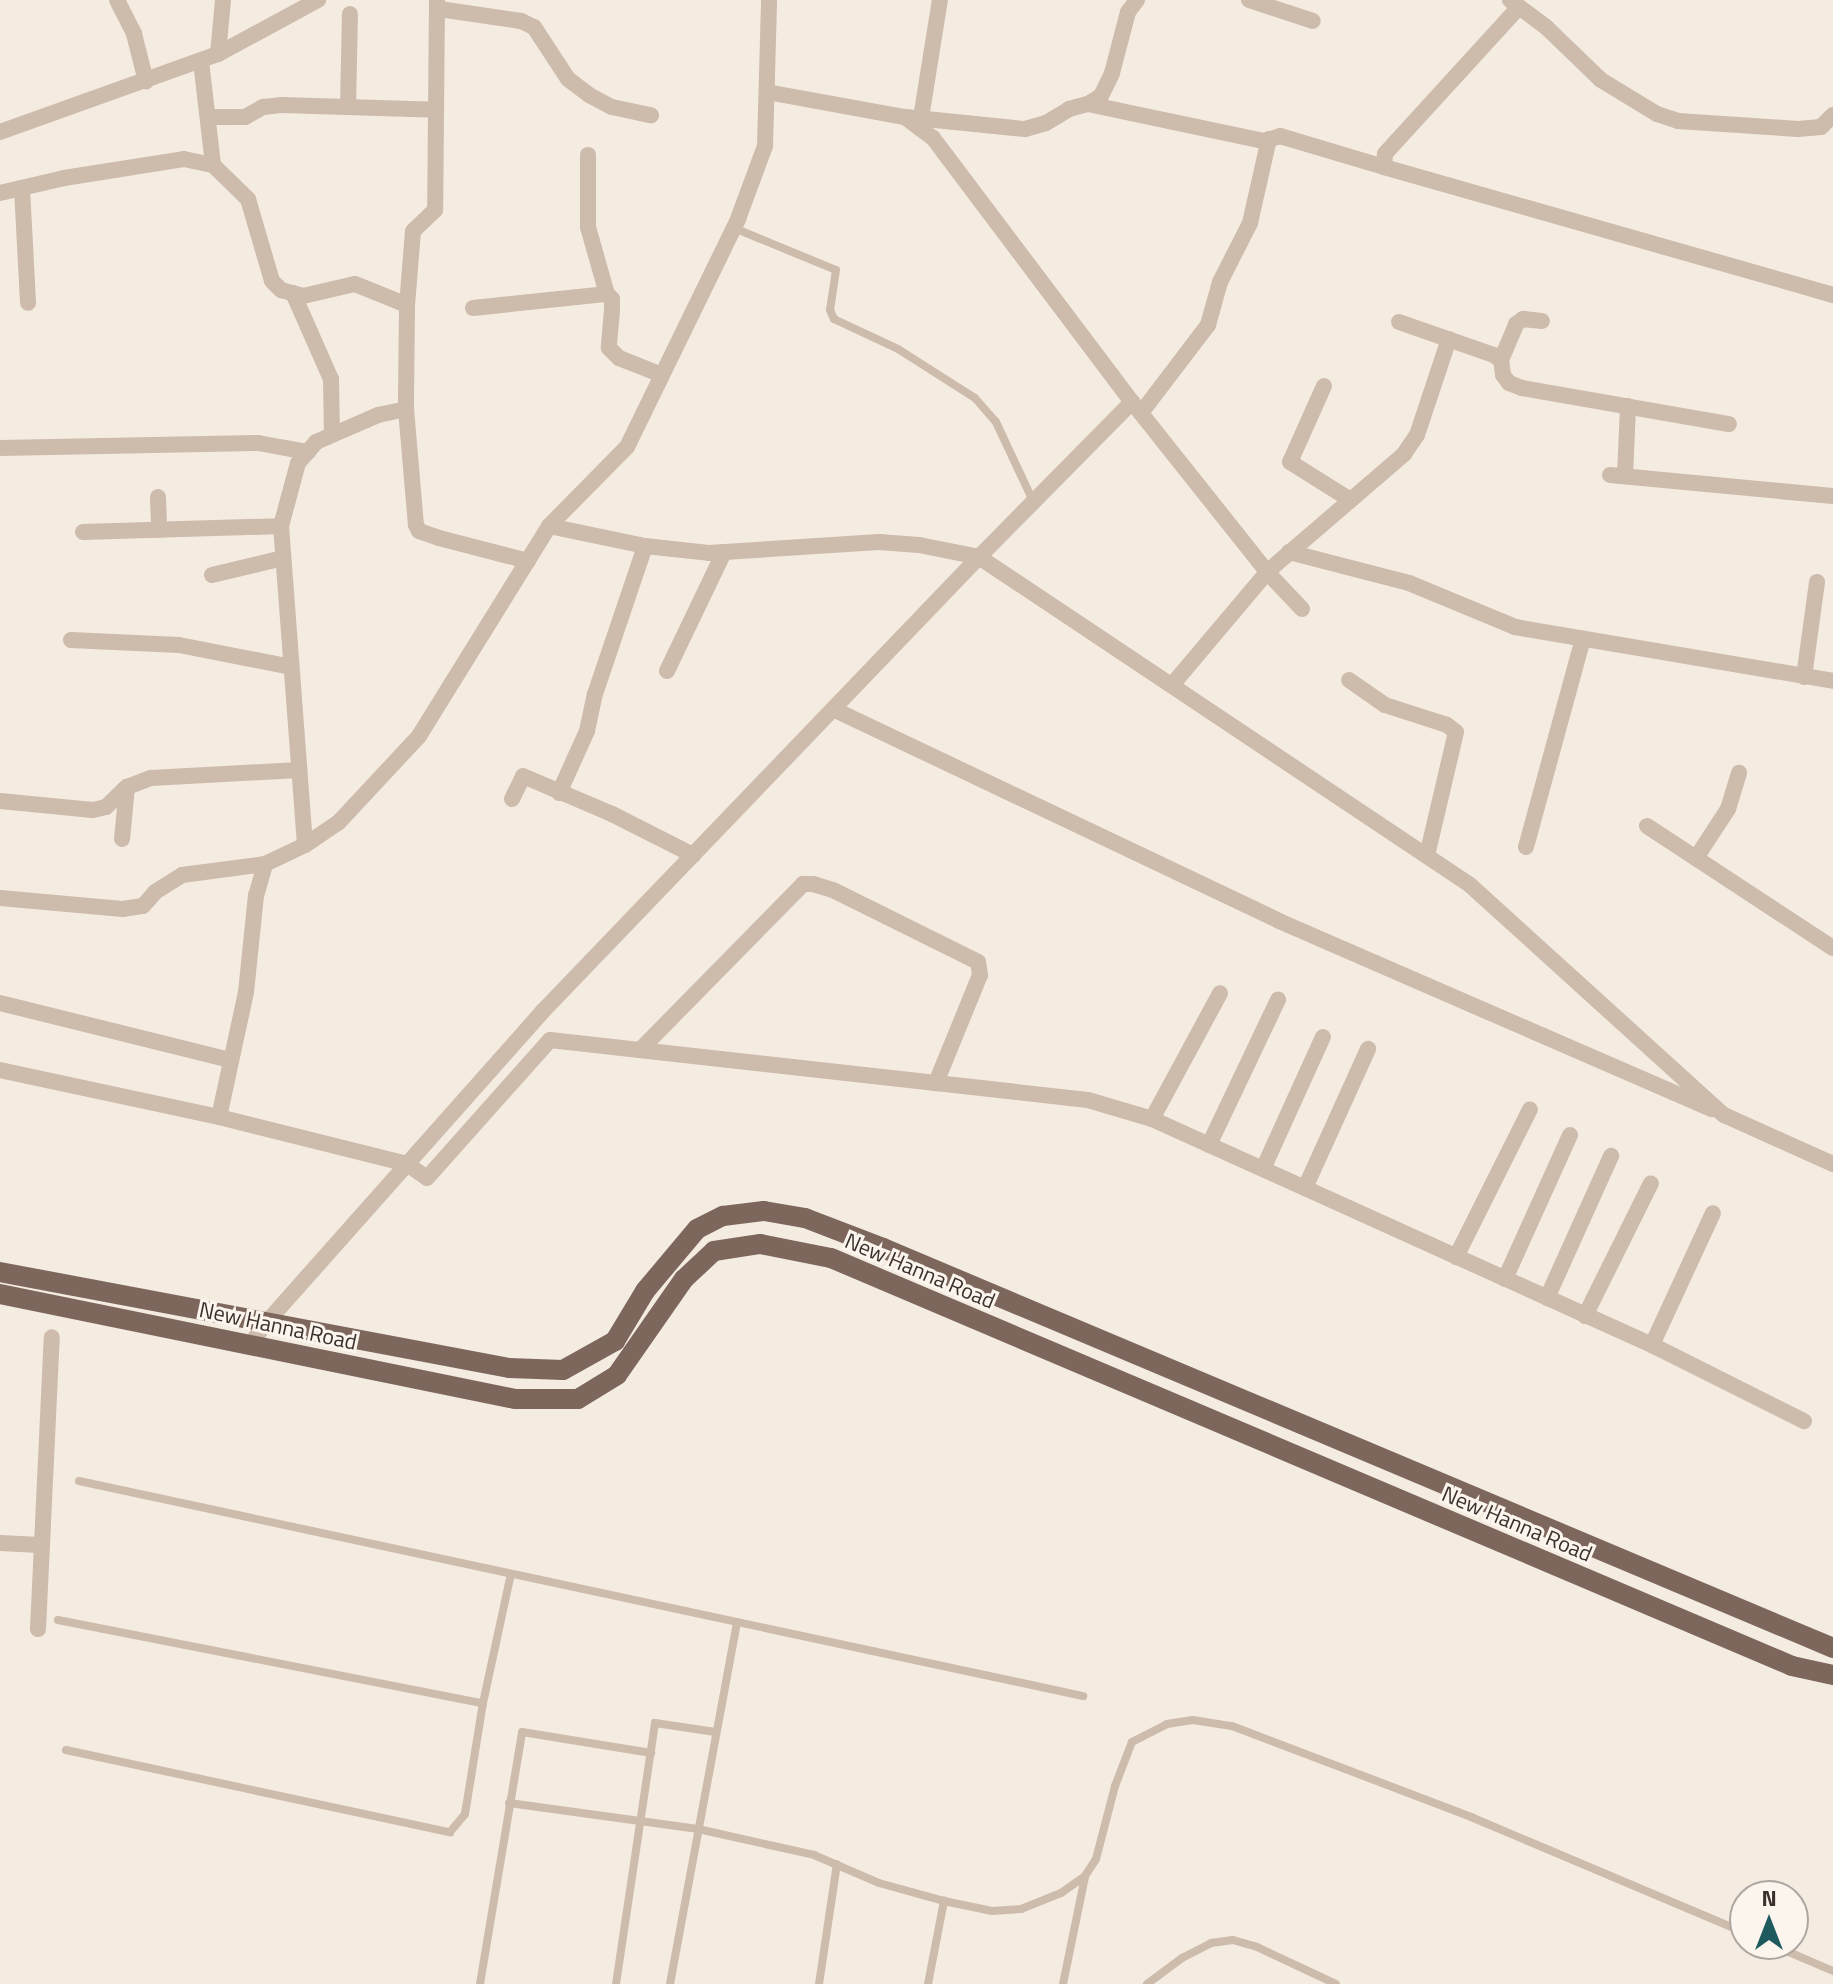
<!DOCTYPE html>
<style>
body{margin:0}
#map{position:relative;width:1833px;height:1984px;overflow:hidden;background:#f4ebe1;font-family:"Titillium Web",sans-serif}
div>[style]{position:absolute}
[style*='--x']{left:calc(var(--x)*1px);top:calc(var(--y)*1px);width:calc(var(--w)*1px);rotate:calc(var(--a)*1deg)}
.service>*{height:8px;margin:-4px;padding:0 4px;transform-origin:4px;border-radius:4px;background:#cdbbac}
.minor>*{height:16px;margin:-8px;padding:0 8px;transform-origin:8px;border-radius:8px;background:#cdbbac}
.primary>*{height:20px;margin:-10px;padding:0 10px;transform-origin:10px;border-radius:10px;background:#7d675c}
span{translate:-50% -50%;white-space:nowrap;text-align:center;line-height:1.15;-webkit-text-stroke:6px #fbf5ee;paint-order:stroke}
.street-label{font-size:22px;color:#3b302b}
.north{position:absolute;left:1729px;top:1880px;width:80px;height:80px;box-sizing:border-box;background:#fbf5ee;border:2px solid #aea6a0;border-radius:50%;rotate:0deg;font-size:22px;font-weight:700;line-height:32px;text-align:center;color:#3b302b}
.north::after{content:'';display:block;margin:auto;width:28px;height:36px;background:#1f5a5e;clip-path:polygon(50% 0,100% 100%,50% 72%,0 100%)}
</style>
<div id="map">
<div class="service">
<i style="--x:734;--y:228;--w:110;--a:22.4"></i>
<i style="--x:836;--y:270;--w:40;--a:98.5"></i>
<i style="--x:830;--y:310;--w:10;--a:66"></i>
<i style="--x:834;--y:319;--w:71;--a:25.1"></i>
<i style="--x:898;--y:349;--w:91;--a:32.5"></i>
<i style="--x:975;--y:398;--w:32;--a:49"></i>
<i style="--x:996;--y:422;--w:87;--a:64.9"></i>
<i style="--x:79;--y:1481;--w:1027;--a:12.09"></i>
<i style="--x:58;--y:1620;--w:433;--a:11.1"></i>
<i style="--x:66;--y:1750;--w:393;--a:12.1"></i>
<i style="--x:450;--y:1832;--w:23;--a:-50"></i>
<i style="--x:465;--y:1814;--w:112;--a:-80.8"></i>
<i style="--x:483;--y:1703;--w:132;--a:-77.8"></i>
<i style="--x:509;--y:1803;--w:191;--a:7.8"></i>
<i style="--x:698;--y:1829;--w:119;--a:12.6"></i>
<i style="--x:814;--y:1855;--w:71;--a:23.3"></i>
<i style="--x:879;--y:1883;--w:67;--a:15.5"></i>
<i style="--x:944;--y:1901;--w:49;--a:11.8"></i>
<i style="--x:992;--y:1911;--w:29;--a:-4"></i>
<i style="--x:1021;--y:1909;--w:43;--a:-21.8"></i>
<i style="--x:1061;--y:1893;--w:29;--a:-35"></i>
<i style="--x:1085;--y:1876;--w:20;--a:-57"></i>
<i style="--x:1096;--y:1859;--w:75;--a:-75.4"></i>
<i style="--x:1115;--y:1786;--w:47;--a:-68.9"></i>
<i style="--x:1132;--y:1742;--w:39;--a:-27"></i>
<i style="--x:1167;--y:1724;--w:26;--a:-9"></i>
<i style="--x:1193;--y:1720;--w:39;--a:9"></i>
<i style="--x:1232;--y:1726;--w:256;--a:20.8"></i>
<i style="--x:1471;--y:1817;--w:298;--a:22.9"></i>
<i style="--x:1770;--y:1944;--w:69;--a:23.2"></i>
<i style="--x:480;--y:1984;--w:255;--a:-80.5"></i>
<i style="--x:522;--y:1732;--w:131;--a:9.2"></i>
<i style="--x:616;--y:1984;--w:264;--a:-81.5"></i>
<i style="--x:655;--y:1723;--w:61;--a:8.5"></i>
<i style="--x:670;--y:1984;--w:368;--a:-79.5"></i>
<i style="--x:819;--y:1984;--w:121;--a:-81.5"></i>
<i style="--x:928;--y:1984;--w:85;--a:-79.1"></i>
<i style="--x:1063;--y:1984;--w:109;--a:-78.4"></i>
<i style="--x:1147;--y:1984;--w:44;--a:-36.6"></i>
<i style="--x:1182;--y:1958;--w:33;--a:-27"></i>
<i style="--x:1211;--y:1943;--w:22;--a:-8"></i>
<i style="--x:1233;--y:1940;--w:25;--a:16"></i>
<i style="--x:1257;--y:1947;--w:87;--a:25.1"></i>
</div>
<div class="minor">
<i style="--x:117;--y:0;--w:38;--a:63"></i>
<i style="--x:134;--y:34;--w:49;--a:75.7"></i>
<i style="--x:437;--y:0;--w:210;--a:90.5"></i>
<i style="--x:435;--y:210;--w:30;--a:136"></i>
<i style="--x:413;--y:231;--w:74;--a:94.6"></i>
<i style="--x:407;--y:305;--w:104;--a:90.6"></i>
<i style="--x:406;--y:409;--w:116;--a:85.1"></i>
<i style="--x:416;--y:525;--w:7;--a:63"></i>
<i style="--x:419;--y:531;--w:21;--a:19"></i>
<i style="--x:439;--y:538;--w:92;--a:14.5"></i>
<i style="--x:1249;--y:0;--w:67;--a:18.2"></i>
<i style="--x:1510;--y:0;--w:45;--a:36.9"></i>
<i style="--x:1546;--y:27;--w:76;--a:43.9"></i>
<i style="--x:1601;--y:80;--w:66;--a:31.3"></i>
<i style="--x:1657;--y:114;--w:22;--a:18"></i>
<i style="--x:1678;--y:121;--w:120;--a:3.8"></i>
<i style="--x:1798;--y:129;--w:23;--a:-5"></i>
<i style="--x:1821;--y:127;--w:17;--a:-45"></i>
<i style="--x:1519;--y:7;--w:199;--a:132.4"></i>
<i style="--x:1385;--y:154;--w:13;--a:94"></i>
<i style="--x:1384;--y:167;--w:467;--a:15.9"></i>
<i style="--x:439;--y:9;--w:83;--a:8.3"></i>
<i style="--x:521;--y:21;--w:14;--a:25"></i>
<i style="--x:534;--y:27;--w:62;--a:56.8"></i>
<i style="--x:568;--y:79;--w:26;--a:37"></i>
<i style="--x:589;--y:95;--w:26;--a:28"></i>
<i style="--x:612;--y:107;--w:40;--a:12"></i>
<i style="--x:218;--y:54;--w:54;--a:-84.7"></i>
<i style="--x:201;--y:61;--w:105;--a:83.4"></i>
<i style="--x:767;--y:92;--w:140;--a:10.3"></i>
<i style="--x:905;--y:117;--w:35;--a:37"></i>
<i style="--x:933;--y:138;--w:331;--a:53"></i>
<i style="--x:1132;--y:402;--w:217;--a:51.5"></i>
<i style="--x:1267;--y:572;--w:51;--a:46.6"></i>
<i style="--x:1088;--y:104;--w:180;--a:11.9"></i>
<i style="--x:1264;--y:141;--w:17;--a:-17"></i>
<i style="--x:1280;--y:136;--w:109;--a:16.6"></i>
<i style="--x:348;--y:107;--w:93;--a:-88.8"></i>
<i style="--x:210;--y:117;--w:35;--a:0"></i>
<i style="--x:245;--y:117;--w:21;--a:-29"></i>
<i style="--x:263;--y:107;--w:18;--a:-6"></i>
<i style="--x:281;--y:105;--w:155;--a:1.8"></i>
<i style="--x:906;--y:117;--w:120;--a:5.8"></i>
<i style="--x:1025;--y:129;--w:22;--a:-16"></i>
<i style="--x:1046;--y:123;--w:27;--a:-31"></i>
<i style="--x:1069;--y:109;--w:20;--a:-15"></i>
<i style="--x:1088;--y:104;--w:15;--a:-32"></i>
<i style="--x:1101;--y:96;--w:25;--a:-64"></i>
<i style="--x:1112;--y:73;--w:63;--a:-75.3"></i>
<i style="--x:1128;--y:12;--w:15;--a:-53"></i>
<i style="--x:921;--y:118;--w:120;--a:-80.9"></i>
<i style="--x:0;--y:132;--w:232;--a:-19.7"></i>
<i style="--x:218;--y:54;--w:114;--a:-28.4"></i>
<i style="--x:588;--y:155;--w:72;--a:90"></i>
<i style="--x:588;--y:227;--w:70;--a:74.2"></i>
<i style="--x:22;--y:188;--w:115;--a:87"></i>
<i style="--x:0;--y:193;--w:66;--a:-13.2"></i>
<i style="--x:64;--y:178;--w:121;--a:-9"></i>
<i style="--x:184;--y:159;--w:30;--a:12"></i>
<i style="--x:213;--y:165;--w:49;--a:44.2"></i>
<i style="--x:248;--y:199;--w:85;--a:73.7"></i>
<i style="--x:272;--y:281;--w:13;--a:45"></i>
<i style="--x:281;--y:290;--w:23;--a:15"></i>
<i style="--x:303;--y:296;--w:53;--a:-13"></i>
<i style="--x:355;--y:284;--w:56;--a:22"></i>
<i style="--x:293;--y:293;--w:94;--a:66.2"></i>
<i style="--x:331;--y:379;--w:55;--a:89"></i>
<i style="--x:473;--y:308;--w:135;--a:-6"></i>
<i style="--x:607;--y:294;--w:7;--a:45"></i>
<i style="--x:612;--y:299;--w:11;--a:90"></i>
<i style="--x:612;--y:310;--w:38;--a:95"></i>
<i style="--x:609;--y:348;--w:14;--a:45"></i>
<i style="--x:619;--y:358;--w:46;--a:21.6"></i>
<i style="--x:1399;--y:322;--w:101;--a:19.2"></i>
<i style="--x:1494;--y:355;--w:9;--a:36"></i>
<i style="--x:1501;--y:360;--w:15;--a:82"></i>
<i style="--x:1503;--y:375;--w:10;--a:53"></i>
<i style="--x:1509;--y:383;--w:14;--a:21"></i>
<i style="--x:1522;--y:388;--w:210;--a:9.9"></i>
<i style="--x:1501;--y:360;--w:39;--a:-67"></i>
<i style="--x:1516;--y:324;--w:9;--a:-36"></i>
<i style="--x:1523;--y:319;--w:19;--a:6"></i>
<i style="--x:1324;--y:386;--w:83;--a:114.1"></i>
<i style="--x:1290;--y:462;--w:70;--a:32.1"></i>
<i style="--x:1141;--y:413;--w:111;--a:-52.7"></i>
<i style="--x:1208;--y:325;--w:45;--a:-74.4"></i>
<i style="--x:1220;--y:282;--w:66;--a:-63"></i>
<i style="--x:1250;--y:223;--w:86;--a:-77.3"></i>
<i style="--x:0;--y:448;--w:258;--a:-1.1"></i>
<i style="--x:258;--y:443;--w:51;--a:10.2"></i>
<i style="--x:1610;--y:475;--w:224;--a:5.4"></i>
<i style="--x:1625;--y:476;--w:70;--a:-87.5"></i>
<i style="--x:158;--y:497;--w:33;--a:88"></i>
<i style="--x:549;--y:526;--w:98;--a:11.8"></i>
<i style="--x:645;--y:546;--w:64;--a:6.2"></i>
<i style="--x:709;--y:553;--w:170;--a:-3.7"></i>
<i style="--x:879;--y:542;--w:40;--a:4.3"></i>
<i style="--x:919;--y:545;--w:61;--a:11.3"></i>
<i style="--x:979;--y:557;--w:218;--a:-45.4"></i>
<i style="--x:83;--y:532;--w:198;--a:-1.7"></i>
<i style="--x:1289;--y:552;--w:124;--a:14.5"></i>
<i style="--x:1409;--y:583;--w:115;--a:22.5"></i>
<i style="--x:1515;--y:627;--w:323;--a:9.6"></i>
<i style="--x:212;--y:575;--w:73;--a:-13.5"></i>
<i style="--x:71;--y:640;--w:108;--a:2.7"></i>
<i style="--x:179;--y:645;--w:114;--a:11.1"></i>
<i style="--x:667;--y:671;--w:132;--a:-64.4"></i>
<i style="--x:1804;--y:677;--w:96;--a:-82.2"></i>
<i style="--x:1349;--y:680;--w:44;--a:34.8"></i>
<i style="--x:1385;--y:705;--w:65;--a:17.9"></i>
<i style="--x:1447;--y:725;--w:11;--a:38"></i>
<i style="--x:1456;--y:732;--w:127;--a:103.2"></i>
<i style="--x:1172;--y:685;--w:148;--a:-49.9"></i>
<i style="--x:1267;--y:572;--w:181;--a:-40.7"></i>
<i style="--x:1404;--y:454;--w:23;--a:-56"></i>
<i style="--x:1417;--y:435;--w:101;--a:-71.6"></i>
<i style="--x:833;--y:709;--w:494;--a:25.4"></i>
<i style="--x:1279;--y:921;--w:472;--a:23.5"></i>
<i style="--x:559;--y:793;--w:68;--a:-65.7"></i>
<i style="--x:587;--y:731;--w:38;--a:-78"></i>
<i style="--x:595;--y:694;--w:156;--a:-71.3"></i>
<i style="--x:512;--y:799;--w:25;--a:-64"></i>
<i style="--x:523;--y:776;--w:97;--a:23.1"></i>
<i style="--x:612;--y:814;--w:91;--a:26.8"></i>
<i style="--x:0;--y:801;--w:93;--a:5.5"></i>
<i style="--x:93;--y:810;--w:13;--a:-13"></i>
<i style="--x:106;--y:807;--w:29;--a:-44"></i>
<i style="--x:127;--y:787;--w:26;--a:-21"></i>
<i style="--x:151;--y:778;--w:148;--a:-3.1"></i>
<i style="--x:1647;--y:826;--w:222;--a:33.3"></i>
<i style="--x:122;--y:839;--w:52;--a:-84.5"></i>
<i style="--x:305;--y:845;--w:320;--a:-94.3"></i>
<i style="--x:281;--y:526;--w:65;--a:-74.9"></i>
<i style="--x:298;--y:463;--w:28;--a:-49"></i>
<i style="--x:316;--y:442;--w:68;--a:-23.5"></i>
<i style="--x:378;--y:415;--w:29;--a:-12"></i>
<i style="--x:1526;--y:847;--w:216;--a:-74.7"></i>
<i style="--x:1696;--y:858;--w:59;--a:-56.9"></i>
<i style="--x:1728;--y:809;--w:38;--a:-73"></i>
<i style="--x:0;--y:898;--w:123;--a:5.1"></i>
<i style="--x:123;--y:909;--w:20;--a:-9"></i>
<i style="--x:143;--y:906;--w:18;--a:-49"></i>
<i style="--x:155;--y:892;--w:32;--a:-32"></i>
<i style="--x:182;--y:875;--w:84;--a:-7.5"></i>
<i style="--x:265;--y:864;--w:44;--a:-25.4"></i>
<i style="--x:305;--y:845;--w:40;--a:-34"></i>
<i style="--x:338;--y:823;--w:119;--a:-47"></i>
<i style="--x:419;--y:736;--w:247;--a:-58.2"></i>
<i style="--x:549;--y:526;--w:111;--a:-45.4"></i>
<i style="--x:627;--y:447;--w:254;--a:-64"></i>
<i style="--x:738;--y:219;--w:78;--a:-69.7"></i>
<i style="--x:765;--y:146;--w:146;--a:-88.4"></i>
<i style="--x:0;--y:1003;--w:238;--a:13.9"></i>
<i style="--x:640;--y:1050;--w:233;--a:-45.5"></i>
<i style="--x:803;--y:884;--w:10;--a:0"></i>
<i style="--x:813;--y:884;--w:21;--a:17"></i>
<i style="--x:833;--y:890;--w:162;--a:26.4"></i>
<i style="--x:978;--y:962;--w:13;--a:81"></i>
<i style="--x:980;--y:975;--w:117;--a:112.2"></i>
<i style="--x:0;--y:1070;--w:224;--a:12.1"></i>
<i style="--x:219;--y:1117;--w:194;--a:14"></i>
<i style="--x:407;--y:1164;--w:24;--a:35"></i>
<i style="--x:427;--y:1178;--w:185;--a:-48.3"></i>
<i style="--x:550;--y:1040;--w:541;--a:6.36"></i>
<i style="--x:1088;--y:1100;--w:67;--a:16.5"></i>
<i style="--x:1152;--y:1119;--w:549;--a:24.32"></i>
<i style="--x:1652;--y:1345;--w:170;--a:26.6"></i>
<i style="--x:219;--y:1117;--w:128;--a:-77.8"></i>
<i style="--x:246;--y:992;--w:97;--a:-84.1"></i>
<i style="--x:256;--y:896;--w:33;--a:-74"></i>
<i style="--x:1152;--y:1119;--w:143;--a:-61.6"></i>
<i style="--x:1209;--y:1145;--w:161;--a:-64.6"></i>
<i style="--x:1263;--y:1169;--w:145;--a:-65.6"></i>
<i style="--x:1305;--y:1188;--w:153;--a:-65.6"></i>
<i style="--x:1456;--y:1257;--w:165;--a:-63.4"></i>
<i style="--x:1505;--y:1279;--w:158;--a:-65.7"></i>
<i style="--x:1547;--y:1298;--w:156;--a:-65.7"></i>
<i style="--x:1585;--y:1316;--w:148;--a:-63.6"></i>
<i style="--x:250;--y:1345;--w:27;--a:-54"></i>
<i style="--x:266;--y:1323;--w:417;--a:-48.4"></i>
<i style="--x:543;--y:1011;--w:629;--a:-46.16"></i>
<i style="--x:979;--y:557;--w:590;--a:33.74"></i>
<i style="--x:1470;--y:885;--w:343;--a:42.2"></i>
<i style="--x:1724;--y:1115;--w:120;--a:24.2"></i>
<i style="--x:1652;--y:1345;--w:145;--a:-65.2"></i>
<i style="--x:0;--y:1543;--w:40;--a:2.9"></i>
<i style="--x:38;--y:1629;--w:292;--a:-87.3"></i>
</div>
<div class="primary">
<i style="--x:0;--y:1272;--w:518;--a:10.68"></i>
<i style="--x:509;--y:1368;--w:54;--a:2.1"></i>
<i style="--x:563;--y:1370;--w:60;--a:-29.1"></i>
<i style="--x:615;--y:1341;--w:58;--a:-59"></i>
<i style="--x:645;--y:1291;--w:81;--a:-50"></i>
<i style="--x:697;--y:1229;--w:29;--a:-27"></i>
<i style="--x:723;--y:1216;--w:41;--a:-7"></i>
<i style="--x:764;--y:1211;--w:42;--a:9.7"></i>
<i style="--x:805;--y:1218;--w:84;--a:21"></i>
<i style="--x:883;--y:1248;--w:1031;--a:22.83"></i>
<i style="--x:0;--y:1294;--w:526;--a:11.52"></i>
<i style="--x:515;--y:1399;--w:63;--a:0"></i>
<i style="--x:578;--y:1399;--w:46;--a:-31.6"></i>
<i style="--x:617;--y:1375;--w:117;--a:-55.1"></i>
<i style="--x:684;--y:1279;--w:41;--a:-43"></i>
<i style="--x:714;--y:1251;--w:47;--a:-8.7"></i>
<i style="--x:760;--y:1244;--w:72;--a:11.2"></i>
<i style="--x:831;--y:1258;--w:1044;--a:23"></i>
<i style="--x:1792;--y:1666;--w:42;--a:12.4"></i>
</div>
<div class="street-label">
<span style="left:920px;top:1271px;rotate:23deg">New Hanna Road</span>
<span style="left:278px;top:1326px;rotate:12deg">New Hanna Road</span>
<span style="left:1517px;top:1524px;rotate:23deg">New Hanna Road</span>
</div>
<div class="north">N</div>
</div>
